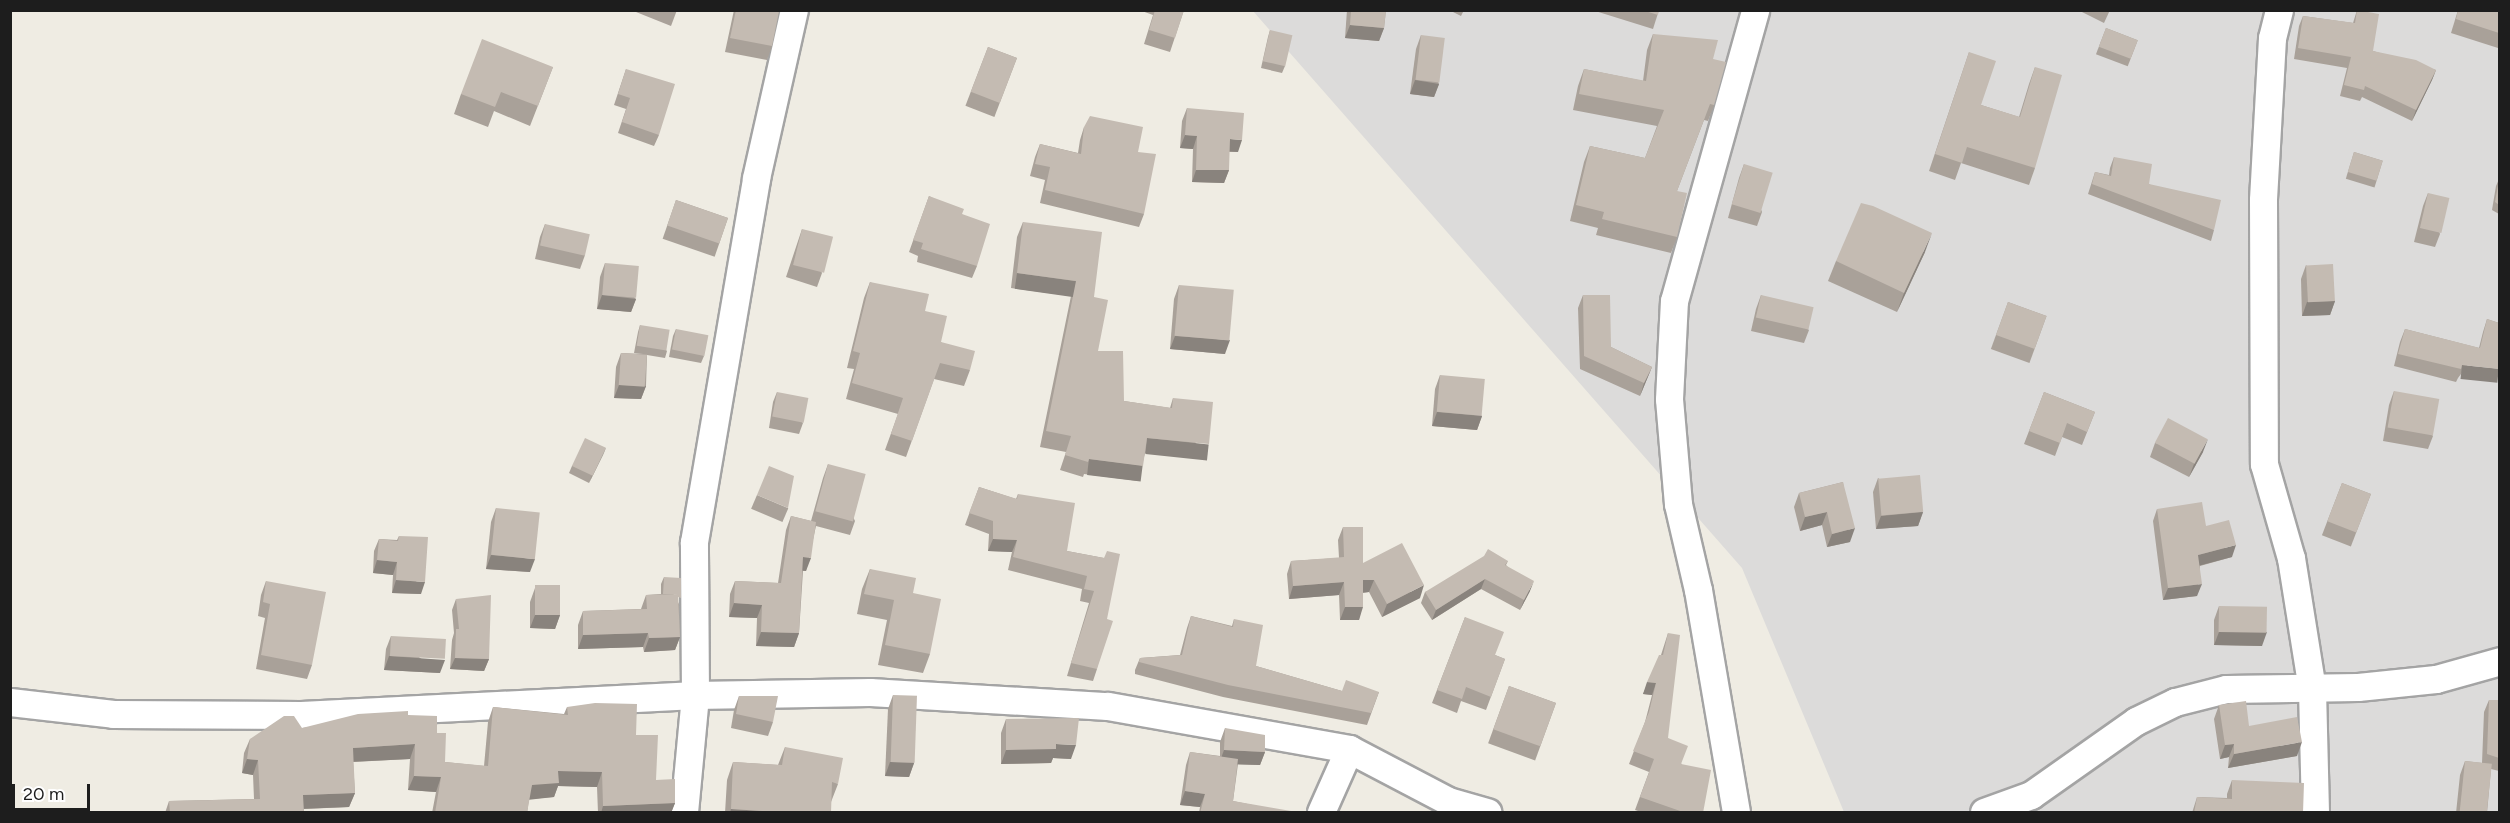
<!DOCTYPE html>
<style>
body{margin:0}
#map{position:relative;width:2510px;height:823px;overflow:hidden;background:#efece3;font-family:Figtree,sans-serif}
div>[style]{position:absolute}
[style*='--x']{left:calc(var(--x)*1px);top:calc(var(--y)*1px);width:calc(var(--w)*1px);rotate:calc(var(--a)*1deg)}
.residential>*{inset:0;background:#dcdbda}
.roads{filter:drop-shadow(2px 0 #a4a4a4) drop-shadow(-2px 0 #a4a4a4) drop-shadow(0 2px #a4a4a4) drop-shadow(0 -2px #a4a4a4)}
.minor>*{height:27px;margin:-13.5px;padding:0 13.5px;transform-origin:13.5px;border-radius:13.5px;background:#fff}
.wall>*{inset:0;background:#a9a199;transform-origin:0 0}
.shaded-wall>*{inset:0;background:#89837d;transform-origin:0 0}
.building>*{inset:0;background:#c4bbb2;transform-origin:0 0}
span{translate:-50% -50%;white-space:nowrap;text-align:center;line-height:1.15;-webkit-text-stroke:4.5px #fff;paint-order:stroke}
.frame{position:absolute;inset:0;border:12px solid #1d1d1d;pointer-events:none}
.scale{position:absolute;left:12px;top:784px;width:78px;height:27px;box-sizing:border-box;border:3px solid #1d1d1d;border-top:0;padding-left:8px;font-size:18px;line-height:21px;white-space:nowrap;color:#1d1d1d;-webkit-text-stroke:4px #fff;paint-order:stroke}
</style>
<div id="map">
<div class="residential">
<i style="clip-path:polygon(1253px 11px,2499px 11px,2499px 812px,1844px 812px,1742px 568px)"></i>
</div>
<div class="roads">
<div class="minor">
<i style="--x:2279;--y:10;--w:29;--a:104"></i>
<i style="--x:2272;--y:38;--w:162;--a:93.2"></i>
<i style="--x:2263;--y:200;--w:264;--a:89.8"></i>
<i style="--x:2264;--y:464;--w:98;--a:74"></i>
<i style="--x:2291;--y:558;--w:133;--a:80.9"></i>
<i style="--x:2312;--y:689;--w:123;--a:88.6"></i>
<i style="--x:10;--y:702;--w:104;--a:6.6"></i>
<i style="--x:113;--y:714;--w:188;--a:0.3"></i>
<i style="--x:301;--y:715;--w:395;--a:-2.9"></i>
<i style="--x:695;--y:695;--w:175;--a:-1"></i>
<i style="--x:870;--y:692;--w:238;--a:3.4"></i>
<i style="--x:1108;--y:706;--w:245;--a:10.1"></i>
<i style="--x:1349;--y:749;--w:112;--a:27.7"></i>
<i style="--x:1448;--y:801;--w:41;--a:15.8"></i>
<i style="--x:684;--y:812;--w:118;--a:-84.6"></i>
<i style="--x:695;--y:695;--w:153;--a:-90.4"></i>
<i style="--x:694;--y:542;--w:369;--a:-80.3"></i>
<i style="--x:756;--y:178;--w:172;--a:-77.3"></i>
<i style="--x:1321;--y:812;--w:69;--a:-66"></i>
<i style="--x:1736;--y:812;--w:225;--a:-99.7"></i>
<i style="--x:1698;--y:590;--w:88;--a:-103.1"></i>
<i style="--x:1678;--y:504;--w:105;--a:-94.9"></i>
<i style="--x:1669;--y:399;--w:98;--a:-87.1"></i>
<i style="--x:1674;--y:301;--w:302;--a:-74.4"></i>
<i style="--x:1984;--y:812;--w:50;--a:-19.9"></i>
<i style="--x:2031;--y:795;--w:128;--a:-35.2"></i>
<i style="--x:2136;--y:721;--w:43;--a:-26"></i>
<i style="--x:2175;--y:702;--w:53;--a:-14.3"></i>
<i style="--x:2226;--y:689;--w:132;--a:-0.9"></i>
<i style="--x:2358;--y:687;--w:78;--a:-5.9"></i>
<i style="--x:2436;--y:679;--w:66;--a:-15.7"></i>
</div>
</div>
<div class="wall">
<i style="clip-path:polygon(637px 10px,677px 10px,671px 26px,636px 12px)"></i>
<i style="clip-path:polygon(734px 10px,779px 11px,772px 46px,767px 60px,725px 52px)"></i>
<i style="clip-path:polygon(1139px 10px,1184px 10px,1170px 52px,1144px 44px,1153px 15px)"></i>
<i style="clip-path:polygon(1347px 10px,1386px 10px,1384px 28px,1379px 41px,1345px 38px)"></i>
<i style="clip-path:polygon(1449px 10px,1464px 10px,1461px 16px)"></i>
<i style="clip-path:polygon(1592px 10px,1659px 10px,1653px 29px)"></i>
<i style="clip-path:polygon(2078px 10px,2110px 10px,2104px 23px)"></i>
<i style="clip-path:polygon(2357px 10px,2373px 51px,2436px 70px,2432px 80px,2412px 121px,2362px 97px,2360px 101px,2340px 96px,2347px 68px,2294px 59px,2299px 26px,2303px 16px,2353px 23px)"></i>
<i style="clip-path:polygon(2458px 10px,2495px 10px,2499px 12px,2499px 43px,2498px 48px,2451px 33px)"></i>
<i style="left:2106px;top:28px;width:34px;height:28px;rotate:21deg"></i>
<i style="clip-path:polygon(1270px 30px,1285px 66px,1282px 73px,1261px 68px,1268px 37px)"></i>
<i style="clip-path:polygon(1653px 34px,1713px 59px,1714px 105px,1708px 121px,1704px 120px,1677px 191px,1677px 237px,1671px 253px,1596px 235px,1598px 228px,1570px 221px,1584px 162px,1590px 146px,1645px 158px,1657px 126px,1573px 110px,1578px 86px,1584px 69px,1643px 81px,1647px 50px)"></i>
<i style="clip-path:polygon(1421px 35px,1439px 84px,1434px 97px,1410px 94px,1416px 49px)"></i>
<i style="left:988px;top:47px;width:31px;height:63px;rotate:21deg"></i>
<i style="clip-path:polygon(1969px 52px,1981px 105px,2019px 117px,2029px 84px,2035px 67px,2035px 168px,2029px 185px,1961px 163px,1955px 180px,1929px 171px)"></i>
<i style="clip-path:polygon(553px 67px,530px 126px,494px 111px,488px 127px,454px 114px,461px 94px)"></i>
<i style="clip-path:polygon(626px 69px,659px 135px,654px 146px,618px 133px,626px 109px,614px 105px)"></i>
<i style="clip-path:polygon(1187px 108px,1238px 152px,1229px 152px,1229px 170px,1224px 183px,1192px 182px,1193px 149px,1180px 148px,1182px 121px)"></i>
<i style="clip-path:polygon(1084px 127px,1138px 152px,1144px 214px,1139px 227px,1040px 203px,1045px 180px,1030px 176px,1035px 157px,1040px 144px,1078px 153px,1080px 140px)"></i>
<i style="left:2354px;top:152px;width:30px;height:28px;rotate:17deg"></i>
<i style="clip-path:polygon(2114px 157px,2149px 184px,2214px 230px,2211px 241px,2088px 194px,2095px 172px,2109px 175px,2110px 168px)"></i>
<i style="clip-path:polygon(1744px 164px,1762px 212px,1757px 226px,1728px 218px,1739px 178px)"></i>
<i style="clip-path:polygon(2499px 179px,2499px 214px,2492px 210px,2496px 186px)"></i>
<i style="clip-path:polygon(2428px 193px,2440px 234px,2435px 247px,2414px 242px,2423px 206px)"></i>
<i style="clip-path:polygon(929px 196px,962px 214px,977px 266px,972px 278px,917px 262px,918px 256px,909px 252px)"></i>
<i style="left:676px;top:200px;width:55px;height:41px;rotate:19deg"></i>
<i style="clip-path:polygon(1023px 222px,1094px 297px,1098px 351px,1124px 401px,1170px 408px,1173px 398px,1204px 459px,1145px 453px,1138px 481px,1084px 474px,1083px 477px,1060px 470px,1066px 452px,1040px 447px,1071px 296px,1011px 288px,1017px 237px)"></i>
<i style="clip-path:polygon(545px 224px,585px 255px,580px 269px,535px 259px,540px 237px)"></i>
<i style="clip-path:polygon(802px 229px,822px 273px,817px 287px,786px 277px)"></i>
<i style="clip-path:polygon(1925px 252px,1897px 312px,1828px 281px,1836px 261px)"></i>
<i style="clip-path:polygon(605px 263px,636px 299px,631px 312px,597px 309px,600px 277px)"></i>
<i style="clip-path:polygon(2306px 265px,2335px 301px,2330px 315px,2302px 316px,2301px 279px)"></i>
<i style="clip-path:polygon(870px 282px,925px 311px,941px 342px,970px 370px,964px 386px,934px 379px,906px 457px,885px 450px,898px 414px,846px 399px,854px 369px,847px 368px,864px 298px)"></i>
<i style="clip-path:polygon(1179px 285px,1225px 354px,1170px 349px,1174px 299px)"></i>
<i style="clip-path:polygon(1583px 295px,1611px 347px,1652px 367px,1640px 396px,1580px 369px,1578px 308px)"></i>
<i style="clip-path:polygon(1761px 295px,1809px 330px,1804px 343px,1751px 331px,1756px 309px)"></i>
<i style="left:2008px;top:302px;width:41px;height:50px;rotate:20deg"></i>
<i style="clip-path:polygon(2487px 319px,2499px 323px,2458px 378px,2456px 382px,2394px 366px,2400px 342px,2405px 329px,2479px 348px,2483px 332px)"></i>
<i style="clip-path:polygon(640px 325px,667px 351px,665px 358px,647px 355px,646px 386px,641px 399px,614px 398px,616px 367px,621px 353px,643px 354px,634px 353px,638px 332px)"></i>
<i style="clip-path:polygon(676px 329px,704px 356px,701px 363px,669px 357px,673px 336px)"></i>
<i style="clip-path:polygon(1440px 375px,1482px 416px,1477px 430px,1432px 426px,1435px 389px)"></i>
<i style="clip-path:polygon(2394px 391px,2433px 436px,2428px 449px,2383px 441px,2389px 405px)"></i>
<i style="clip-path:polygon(777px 392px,803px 423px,799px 434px,769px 428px,773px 402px)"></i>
<i style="clip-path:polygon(2044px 392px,2095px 412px,2082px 445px,2062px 437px,2055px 456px,2024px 444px)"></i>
<i style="clip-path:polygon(2155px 443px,2203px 452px,2189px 477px,2150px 457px)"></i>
<i style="clip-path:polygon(606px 448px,589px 483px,569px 473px,572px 466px)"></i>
<i style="clip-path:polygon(828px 464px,855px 521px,850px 535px,816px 526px,806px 571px,803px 571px,799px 633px,794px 647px,756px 646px,757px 618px,729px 617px,730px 594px,735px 581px,778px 583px,786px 530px,791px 516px,811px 521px,823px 478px)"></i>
<i style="clip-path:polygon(1878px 478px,1923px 512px,1918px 526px,1876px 529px,1873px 492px)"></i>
<i style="clip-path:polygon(1843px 482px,1850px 542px,1827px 547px,1822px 525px,1800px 531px,1794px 507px,1799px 493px)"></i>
<i style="left:2342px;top:483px;width:31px;height:56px;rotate:21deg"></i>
<i style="clip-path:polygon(979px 487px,1016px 499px,1018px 494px,1067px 551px,1104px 558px,1097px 669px,1093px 681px,1067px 676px,1089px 603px,1080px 601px,1082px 589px,1008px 570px,1012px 552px,988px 551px,989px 534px,965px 525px)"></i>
<i style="left:757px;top:495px;width:34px;height:15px;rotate:23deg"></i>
<i style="clip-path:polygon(496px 508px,530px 572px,486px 569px,491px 522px)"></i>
<i style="clip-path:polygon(2157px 509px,2206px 526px,2232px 557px,2200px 566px,2197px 596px,2163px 600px,2153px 521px)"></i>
<i style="clip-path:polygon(1343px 527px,1363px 563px,1420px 598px,1382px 617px,1369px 592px,1363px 593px,1359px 620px,1340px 620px,1339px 595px,1289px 599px,1287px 574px,1291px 561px,1339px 558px,1338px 540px)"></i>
<i style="clip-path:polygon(399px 536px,421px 594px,392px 593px,393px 575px,373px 573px,374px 551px,379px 539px,397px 540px)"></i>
<i style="clip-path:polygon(1508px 561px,1506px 565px,1530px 591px,1520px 610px,1481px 589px,1432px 620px,1421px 603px,1425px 592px)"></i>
<i style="clip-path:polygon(870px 569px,913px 593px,930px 654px,923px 673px,878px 665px,887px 620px,857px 614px,862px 589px)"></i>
<i style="clip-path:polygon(664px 577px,679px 604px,680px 637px,675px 650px,644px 652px,643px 647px,578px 649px,578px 625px,583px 611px,641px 609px,646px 595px,661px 594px,661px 584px)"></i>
<i style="clip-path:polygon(266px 581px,312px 665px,307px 679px,256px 669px,265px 618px,258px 616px,261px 595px)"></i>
<i style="clip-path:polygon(535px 588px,560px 615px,555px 629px,530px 628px,530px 602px)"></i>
<i style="clip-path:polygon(456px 599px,489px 659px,484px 671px,450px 669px,452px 640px,454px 633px,452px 610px)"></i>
<i style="clip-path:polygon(2219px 606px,2262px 646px,2214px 645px,2214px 620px)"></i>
<i style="clip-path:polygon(1191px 616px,1232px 626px,1234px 619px,1256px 666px,1342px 691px,1379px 692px,1367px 725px,1223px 697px,1135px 674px,1135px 670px,1140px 658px,1180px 655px,1187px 628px)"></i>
<i style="clip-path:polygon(1465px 617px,1495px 655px,1505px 659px,1486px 710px,1461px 701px,1457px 713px,1432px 703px)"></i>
<i style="clip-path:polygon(1668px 633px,1668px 738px,1682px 765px,1703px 813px,1644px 813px,1635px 810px,1649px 772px,1629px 764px,1645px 722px,1652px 695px,1643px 694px,1661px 655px)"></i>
<i style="clip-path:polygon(391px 636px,440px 673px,384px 670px,386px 649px)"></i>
<i style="left:1509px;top:686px;width:50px;height:61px;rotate:20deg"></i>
<i style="clip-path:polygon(893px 695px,914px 763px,909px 777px,885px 776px,888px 709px)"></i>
<i style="clip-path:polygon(739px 696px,773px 722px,768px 736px,731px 728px,734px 710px)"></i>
<i style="clip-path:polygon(2489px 700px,2499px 700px,2499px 771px,2491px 769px,2487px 813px,2456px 813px,2460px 775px,2465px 761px,2482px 763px,2484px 712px)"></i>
<i style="clip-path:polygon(2219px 705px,2249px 726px,2297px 756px,2228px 768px,2229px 757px,2220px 759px,2214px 719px)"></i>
<i style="clip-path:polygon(493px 707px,564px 714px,567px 707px,636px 735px,656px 780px,675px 803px,671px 813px,598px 813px,597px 787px,558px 786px,554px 797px,529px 799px,527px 813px,432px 813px,436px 792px,408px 790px,410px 759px,353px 762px,355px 793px,349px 807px,304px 809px,304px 813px,165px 813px,169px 801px,254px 799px,253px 775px,242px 773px,244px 753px,250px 739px,302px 728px,408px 715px,437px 733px,445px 762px,484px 766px,488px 722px)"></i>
<i style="clip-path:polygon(1006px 719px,1071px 759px,1053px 758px,1051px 763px,1001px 764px,1001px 733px)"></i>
<i style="clip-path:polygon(1225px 728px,1265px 752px,1260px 765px,1238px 764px,1233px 801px,1291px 813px,1199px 813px,1200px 807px,1180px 805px,1186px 765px,1190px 752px,1220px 756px,1220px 742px)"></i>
<i style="clip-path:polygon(785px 747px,838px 784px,831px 802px,831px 813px,725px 813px,727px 780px,733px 762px,778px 765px)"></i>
<i style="clip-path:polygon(2232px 780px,2303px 813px,2192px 813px,2197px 797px,2227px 798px,2227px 794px)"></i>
</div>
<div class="shaded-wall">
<i style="clip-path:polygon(1350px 25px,1384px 28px,1379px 41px,1345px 38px)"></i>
<i style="clip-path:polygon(2436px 70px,2432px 80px,2412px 121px,2416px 110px)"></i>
<i style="clip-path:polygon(1415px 80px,1439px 84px,1434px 97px,1410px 94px)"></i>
<i style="clip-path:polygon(1185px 135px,1197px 136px,1193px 149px,1180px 148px)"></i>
<i style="clip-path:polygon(1230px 139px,1242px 140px,1238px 152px,1225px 151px)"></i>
<i style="clip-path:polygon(1196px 170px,1229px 170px,1224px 183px,1192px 182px)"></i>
<i style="clip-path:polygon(1932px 233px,1925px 252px,1897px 312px,1904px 293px)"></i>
<i style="left:1017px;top:273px;width:60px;height:16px;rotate:8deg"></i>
<i style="clip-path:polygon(602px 295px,636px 299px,631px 312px,597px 309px)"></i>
<i style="clip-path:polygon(2335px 301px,2330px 315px,2302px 316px,2307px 302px)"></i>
<i style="clip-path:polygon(1175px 336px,1230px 340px,1225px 354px,1170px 349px)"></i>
<i style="left:2462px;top:365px;width:37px;height:14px;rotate:6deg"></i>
<i style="clip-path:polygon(1652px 367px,1647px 379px,1640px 396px,1644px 383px)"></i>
<i style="clip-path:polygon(619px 385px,646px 386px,641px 399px,614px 398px)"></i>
<i style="clip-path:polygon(1437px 412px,1482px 416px,1477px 430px,1432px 426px)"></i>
<i style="left:1147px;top:438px;width:62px;height:16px;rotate:6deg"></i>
<i style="clip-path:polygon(2208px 439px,2203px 452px,2189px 477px,2194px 464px)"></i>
<i style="clip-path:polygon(606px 448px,603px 455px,589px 483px,592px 476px)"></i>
<i style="left:1089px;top:459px;width:54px;height:16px;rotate:7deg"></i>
<i style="clip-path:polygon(1827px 512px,1822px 525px,1800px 531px,1805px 517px)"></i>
<i style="clip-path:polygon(1923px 512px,1918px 526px,1876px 529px,1881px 516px)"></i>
<i style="clip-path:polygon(1855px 528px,1850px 542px,1827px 547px,1832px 534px)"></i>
<i style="clip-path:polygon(993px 539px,1017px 540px,1012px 552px,988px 551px)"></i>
<i style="clip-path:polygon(2236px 545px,2232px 557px,2194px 567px,2198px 555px)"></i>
<i style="clip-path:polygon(491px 555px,535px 559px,530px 572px,486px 569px)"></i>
<i style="clip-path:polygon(803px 557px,811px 558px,806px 571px,798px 570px)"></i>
<i style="clip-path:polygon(377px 560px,397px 562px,393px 575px,373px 573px)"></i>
<i style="clip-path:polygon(1485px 579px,1481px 589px,1432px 620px,1436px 610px)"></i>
<i style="clip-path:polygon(396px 580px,425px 582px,421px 594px,392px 593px)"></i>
<i style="clip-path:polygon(1363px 580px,1374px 580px,1369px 592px,1358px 593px)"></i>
<i style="clip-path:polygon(1534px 581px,1530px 591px,1520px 610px,1524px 600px)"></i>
<i style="clip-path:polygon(1344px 582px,1339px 595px,1289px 599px,1293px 586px)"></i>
<i style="clip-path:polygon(2202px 584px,2197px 596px,2163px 600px,2168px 588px)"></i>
<i style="clip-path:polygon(1424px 585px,1420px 598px,1382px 617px,1387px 604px)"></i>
<i style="clip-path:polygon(734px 603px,762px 605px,757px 618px,729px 617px)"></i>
<i style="clip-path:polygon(1345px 607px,1363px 607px,1359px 620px,1340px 620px)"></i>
<i style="clip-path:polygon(535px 615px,560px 615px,555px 629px,530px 628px)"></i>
<i style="clip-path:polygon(761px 632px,799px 633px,794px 647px,756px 646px)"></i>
<i style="clip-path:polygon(2219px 632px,2267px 632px,2262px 646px,2214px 645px)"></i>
<i style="clip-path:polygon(648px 633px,643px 647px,578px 649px,583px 635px)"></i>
<i style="clip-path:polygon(680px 637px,675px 650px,644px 652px,649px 638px)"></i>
<i style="clip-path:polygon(389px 656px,445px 660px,440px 673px,384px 670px)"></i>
<i style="clip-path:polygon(455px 658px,489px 659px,484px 671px,450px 669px)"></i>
<i style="clip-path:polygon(1647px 682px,1656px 683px,1652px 695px,1643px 694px)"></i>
<i style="clip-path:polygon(2302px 742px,2297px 756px,2228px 768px,2234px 754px)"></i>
<i style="clip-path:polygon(415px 744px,410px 759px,348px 762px,353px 748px)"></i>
<i style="clip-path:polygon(1056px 744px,1076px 745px,1071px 759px,1053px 758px,1051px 763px,1001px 764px,1006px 750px)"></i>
<i style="clip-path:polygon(2234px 744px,2229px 757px,2220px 759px,2225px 745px)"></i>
<i style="clip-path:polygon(1224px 750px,1265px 752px,1260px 765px,1219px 764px)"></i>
<i style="clip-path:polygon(247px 759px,258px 760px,253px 775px,242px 773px)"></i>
<i style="clip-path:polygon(890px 762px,914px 763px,909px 777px,885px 776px)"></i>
<i style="clip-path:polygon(558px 771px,602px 772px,597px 787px,558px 786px,554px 797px,527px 800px,532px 785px)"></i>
<i style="clip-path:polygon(414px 776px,441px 777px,436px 792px,408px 790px)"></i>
<i style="clip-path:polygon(1185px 791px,1205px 794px,1200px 807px,1180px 805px)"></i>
<i style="clip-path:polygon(355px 793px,349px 807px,298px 809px,303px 795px)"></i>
<i style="clip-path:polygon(675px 803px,671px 813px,601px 813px,603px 806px)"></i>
<i style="clip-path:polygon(731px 809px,793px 813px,730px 813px)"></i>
</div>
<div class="building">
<i style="clip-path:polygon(736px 10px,779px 11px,772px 46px,730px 38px)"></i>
<i style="clip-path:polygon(1155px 10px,1184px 10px,1175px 38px,1149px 30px)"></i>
<i style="clip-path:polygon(1351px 10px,1386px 10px,1384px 28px,1350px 25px)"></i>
<i style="clip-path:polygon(1642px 10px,1659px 10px,1658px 15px)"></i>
<i style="clip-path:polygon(2357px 10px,2379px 14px,2373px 51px,2416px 60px,2436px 70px,2416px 110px,2365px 86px,2364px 90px,2344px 85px,2351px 57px,2298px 48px,2303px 16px,2355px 23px)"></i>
<i style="clip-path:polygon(2458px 10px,2495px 10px,2499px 12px,2499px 33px,2456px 19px)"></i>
<i style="left:2106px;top:28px;width:34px;height:20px;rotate:21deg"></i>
<i style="left:1270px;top:30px;width:23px;height:32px;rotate:13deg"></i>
<i style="clip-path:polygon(1653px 34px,1718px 40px,1713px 59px,1726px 62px,1714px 105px,1710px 104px,1677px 191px,1687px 193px,1677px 237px,1602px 219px,1604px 212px,1576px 205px,1590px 146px,1645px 158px,1664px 110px,1579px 94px,1584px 69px,1646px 81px)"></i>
<i style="left:1421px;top:35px;width:24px;height:45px;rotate:7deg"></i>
<i style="clip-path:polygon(482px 39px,553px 67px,538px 106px,501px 92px,495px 107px,461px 94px)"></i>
<i style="left:988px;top:47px;width:31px;height:48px;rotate:21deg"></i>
<i style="clip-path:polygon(1969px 52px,1996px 61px,1981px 105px,2020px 117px,2035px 67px,2062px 75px,2035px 168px,1967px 147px,1962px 163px,1935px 154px)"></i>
<i style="clip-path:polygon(626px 69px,675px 84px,659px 135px,622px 122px,630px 98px,618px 94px)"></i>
<i style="clip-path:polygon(1187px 108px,1244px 113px,1242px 140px,1230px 139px,1229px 170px,1196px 170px,1197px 136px,1185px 135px)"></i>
<i style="clip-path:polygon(1090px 116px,1143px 127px,1138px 152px,1156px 154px,1144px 214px,1045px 190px,1050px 167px,1035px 164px,1040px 144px,1081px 154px,1084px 127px)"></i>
<i style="left:2354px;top:152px;width:30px;height:21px;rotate:17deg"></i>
<i style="clip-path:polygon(2114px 157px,2152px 164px,2149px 184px,2221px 200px,2214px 230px,2092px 184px,2095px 172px,2111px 176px)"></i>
<i style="left:1744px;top:164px;width:30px;height:42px;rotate:17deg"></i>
<i style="clip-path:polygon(2499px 179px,2499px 205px,2495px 202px)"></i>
<i style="left:2428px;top:193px;width:22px;height:36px;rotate:13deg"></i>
<i style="clip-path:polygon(929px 196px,964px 209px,962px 214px,990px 224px,977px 266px,921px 249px,923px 243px,913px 240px)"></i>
<i style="left:676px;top:200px;width:55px;height:27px;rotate:19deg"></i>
<i style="clip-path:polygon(1861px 203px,1873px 206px,1932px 233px,1904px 293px,1836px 261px)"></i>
<i style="clip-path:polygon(1023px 222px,1102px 232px,1094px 297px,1108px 300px,1098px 351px,1123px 351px,1124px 401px,1172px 408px,1173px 398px,1213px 402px,1209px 444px,1147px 438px,1143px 466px,1089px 459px,1088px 462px,1065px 455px,1071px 436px,1046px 431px,1076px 281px,1017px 273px)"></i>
<i style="left:545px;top:224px;width:46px;height:22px;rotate:13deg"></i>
<i style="left:802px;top:229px;width:32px;height:37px;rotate:14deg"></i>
<i style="left:605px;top:263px;width:34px;height:32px;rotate:5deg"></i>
<i style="left:2333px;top:264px;width:37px;height:27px;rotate:87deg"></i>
<i style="clip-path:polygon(870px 282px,929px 294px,925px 311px,947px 316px,941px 342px,975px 351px,970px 370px,940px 363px,912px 441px,891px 434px,903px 398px,852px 383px,860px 353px,853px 351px)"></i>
<i style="left:1179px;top:285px;width:55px;height:51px;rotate:5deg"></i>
<i style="clip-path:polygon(1583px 295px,1610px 295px,1611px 347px,1652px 367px,1644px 383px,1584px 356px)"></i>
<i style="left:1761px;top:295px;width:54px;height:23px;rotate:13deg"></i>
<i style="left:2008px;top:302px;width:41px;height:35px;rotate:20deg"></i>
<i style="clip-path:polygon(2487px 319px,2499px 323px,2499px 369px,2462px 365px,2461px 369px,2398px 354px,2405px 329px,2480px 348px)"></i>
<i style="left:640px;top:325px;width:30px;height:21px;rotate:9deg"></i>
<i style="left:676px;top:329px;width:33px;height:21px;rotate:11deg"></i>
<i style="left:621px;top:353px;width:26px;height:32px;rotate:4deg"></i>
<i style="left:1440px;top:375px;width:45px;height:37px;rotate:5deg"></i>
<i style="left:2394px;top:391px;width:46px;height:37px;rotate:10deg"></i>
<i style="left:777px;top:392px;width:32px;height:25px;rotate:11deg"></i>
<i style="clip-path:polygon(2044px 392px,2095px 412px,2087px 432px,2067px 423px,2060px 443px,2029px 431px)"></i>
<i style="left:2168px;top:418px;width:45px;height:28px;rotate:28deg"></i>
<i style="left:585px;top:438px;width:23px;height:31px;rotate:25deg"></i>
<i style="left:828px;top:464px;width:39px;height:49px;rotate:15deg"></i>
<i style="clip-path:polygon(769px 466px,794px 476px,788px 508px,757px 495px)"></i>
<i style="left:1920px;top:475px;width:37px;height:42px;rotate:85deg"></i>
<i style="clip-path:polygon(1843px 482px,1855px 528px,1832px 534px,1827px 512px,1805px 517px,1799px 493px)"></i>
<i style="left:2342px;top:483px;width:31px;height:41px;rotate:21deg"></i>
<i style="clip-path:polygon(979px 487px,1017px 499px,1018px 494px,1075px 503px,1067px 551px,1104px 558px,1107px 551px,1120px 554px,1107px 619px,1113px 621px,1097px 669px,1071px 663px,1094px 591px,1084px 589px,1087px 576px,1013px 557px,1017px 540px,993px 539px,993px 521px,969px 513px)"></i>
<i style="clip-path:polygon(2202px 502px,2206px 526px,2229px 520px,2236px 545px,2198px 555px,2202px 584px,2168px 588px,2157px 509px)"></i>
<i style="left:496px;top:508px;width:44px;height:47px;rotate:6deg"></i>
<i style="clip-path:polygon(791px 516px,816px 522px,811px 558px,803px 557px,799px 633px,761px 632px,762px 605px,734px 603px,735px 581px,781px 583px)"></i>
<i style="clip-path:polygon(1343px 527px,1363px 527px,1363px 563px,1402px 543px,1424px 585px,1387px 604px,1374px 580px,1363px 580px,1363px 607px,1345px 607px,1344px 582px,1293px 586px,1291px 561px,1344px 557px)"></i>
<i style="clip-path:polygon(399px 536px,428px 537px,425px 582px,396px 580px,397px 562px,377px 560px,379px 539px,398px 541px)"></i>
<i style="clip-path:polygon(1488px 549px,1508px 561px,1505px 565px,1534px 581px,1524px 600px,1485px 579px,1436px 610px,1425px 592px,1484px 556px)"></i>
<i style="clip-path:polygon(870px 569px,916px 578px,913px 593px,941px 599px,930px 654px,885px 645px,894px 600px,864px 594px)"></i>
<i style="clip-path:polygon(664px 577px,681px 578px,681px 598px,678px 597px,678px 594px,663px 594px)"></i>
<i style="clip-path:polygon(266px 581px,326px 592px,312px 665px,261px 655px,270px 604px,263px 602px)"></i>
<i style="left:560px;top:585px;width:30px;height:25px;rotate:90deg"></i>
<i style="clip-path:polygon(678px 594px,680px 637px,649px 638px,648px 633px,583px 635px,583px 611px,647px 609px,646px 595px)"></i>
<i style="clip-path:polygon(491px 595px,489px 659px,455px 658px,456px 629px,459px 629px,456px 599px)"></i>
<i style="left:2219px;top:606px;width:48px;height:26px;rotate:1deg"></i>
<i style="clip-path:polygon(1191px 616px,1233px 627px,1234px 619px,1263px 625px,1256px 666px,1342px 691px,1346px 680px,1379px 692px,1371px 713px,1228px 685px,1139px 662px,1140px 658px,1182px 655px)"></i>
<i style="clip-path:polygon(1465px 617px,1504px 632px,1495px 655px,1505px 659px,1491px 697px,1466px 687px,1462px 699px,1437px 690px)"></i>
<i style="clip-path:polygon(1668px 633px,1680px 635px,1668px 738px,1688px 746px,1681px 764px,1711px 770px,1703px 813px,1686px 813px,1640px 797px,1654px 759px,1633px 751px,1649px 712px,1656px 683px,1647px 682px,1659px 655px,1663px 655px)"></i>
<i style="left:391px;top:636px;width:55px;height:20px;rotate:3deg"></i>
<i style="left:1509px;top:686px;width:50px;height:46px;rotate:20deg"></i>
<i style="left:893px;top:695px;width:24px;height:67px;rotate:2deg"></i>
<i style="clip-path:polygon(739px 696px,778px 696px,773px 722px,736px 714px)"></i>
<i style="clip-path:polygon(2489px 700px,2499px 700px,2499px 758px,2487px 754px)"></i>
<i style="clip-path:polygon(2246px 701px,2249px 726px,2297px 717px,2302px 742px,2234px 754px,2234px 744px,2225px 745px,2219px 705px)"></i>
<i style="clip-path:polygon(595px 703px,637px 704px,636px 735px,658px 735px,656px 780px,675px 779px,675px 803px,603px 806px,602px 772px,558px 771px,559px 783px,532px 785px,527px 813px,435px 813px,441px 777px,414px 776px,415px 744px,353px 748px,355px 793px,303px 795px,304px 813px,170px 813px,169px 801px,260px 799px,258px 760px,247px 759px,250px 739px,284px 716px,294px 716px,302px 728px,358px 714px,408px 711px,408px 715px,437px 716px,437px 733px,446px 733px,445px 762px,488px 766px,493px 707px,568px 715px,567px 707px)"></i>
<i style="clip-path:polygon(1079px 718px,1076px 745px,1056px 744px,1056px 749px,1006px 750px,1006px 719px)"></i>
<i style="clip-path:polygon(1225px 728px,1265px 735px,1265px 752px,1224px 750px)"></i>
<i style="clip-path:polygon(785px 747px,843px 758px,838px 784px,832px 782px,831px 813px,793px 813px,731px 809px,733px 762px,782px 765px)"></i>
<i style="clip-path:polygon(1190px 752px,1238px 759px,1233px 801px,1291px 811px,1291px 813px,1200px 813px,1205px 794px,1185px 791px)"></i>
<i style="left:2465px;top:761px;width:27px;height:52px;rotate:6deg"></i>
<i style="clip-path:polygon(2232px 780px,2304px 783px,2303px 813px,2194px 813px,2197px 797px,2232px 799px)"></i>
</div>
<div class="frame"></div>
<div class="scale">20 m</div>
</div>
